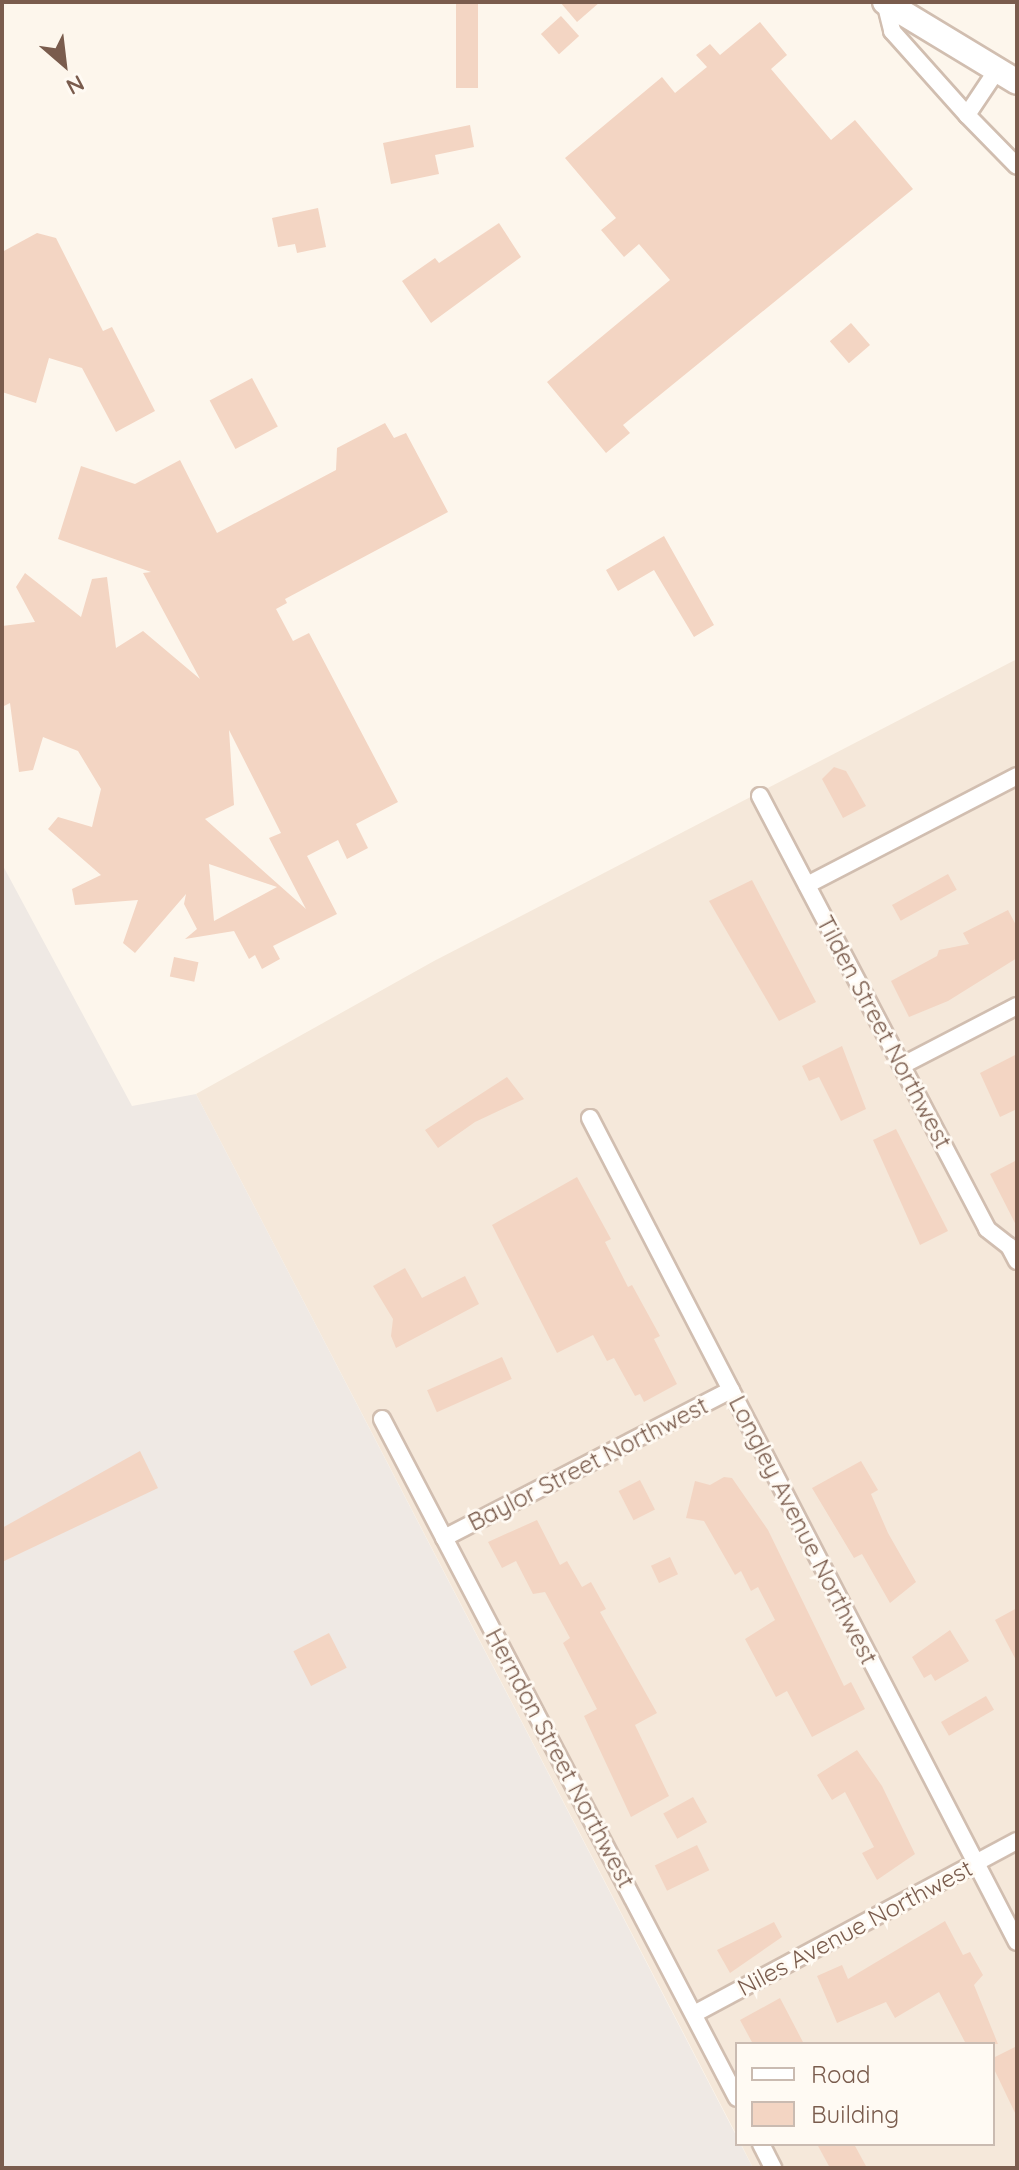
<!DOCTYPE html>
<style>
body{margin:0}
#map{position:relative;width:1019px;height:2170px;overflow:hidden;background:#fdf6ec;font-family:Quicksand,sans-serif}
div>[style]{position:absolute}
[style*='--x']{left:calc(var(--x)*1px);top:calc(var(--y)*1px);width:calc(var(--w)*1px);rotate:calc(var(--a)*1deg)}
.residential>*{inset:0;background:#f5e8da}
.industrial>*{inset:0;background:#efe9e4}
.building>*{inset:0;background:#f3d5c3;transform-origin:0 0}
.roads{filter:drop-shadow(2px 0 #d1beb0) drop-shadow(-2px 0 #d1beb0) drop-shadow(0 2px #d1beb0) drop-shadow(0 -2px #d1beb0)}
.street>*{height:16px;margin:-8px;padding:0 8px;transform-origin:8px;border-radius:8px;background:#fff}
.secondary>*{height:24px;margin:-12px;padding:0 12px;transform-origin:12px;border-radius:12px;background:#fff}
span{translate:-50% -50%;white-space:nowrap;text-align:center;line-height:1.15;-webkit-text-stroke:6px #fffaf3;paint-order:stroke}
.street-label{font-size:24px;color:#7a5c4d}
.frame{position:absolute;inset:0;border:4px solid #7a5c4d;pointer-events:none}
.legend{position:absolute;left:735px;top:2042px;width:260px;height:104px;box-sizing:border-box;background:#fffaf3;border:2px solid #cabbb1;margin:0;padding:10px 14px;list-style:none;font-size:24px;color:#7a5c4d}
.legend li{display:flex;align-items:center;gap:16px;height:40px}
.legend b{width:40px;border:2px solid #cabbb1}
.north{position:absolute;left:24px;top:24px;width:80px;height:80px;-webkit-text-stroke:6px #fffaf3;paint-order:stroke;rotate:152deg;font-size:22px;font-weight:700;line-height:32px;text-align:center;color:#7a5c4d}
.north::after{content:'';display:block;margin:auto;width:28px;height:36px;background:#7a5c4d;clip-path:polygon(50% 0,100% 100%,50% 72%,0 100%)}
</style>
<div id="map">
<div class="residential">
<i style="clip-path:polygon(1017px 659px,1017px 2168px,753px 2168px,741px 2144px,993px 2144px,993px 2044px,737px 2044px,737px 2136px,196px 1094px,434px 961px)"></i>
</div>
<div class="industrial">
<i style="clip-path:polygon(2px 864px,132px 1106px,196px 1094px,753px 2168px,2px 2168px)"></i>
</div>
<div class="building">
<i style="left:456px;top:2px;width:22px;height:86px"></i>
<i style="clip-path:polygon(560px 2px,600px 2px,577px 22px)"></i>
<i style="left:561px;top:16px;width:27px;height:27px;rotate:48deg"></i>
<i style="clip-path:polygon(760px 22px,787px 55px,771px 69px,831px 140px,855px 120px,913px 189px,623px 425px,630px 433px,606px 453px,547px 382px,670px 280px,639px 244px,624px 257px,601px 230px,616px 218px,565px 158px,662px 77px,675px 93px,707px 67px,696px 55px,710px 44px,720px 55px)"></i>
<i style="clip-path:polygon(470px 125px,474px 147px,435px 155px,439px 174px,391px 184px,383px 143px)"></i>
<i style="clip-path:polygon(318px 208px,326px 247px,297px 253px,295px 244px,278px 247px,272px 218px)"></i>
<i style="clip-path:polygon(499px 223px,521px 257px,431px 323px,402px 281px,435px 258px,439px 263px)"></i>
<i style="clip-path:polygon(37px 233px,56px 238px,103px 331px,112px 327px,155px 411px,116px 432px,82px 368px,49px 358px,36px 403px,2px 392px,2px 252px)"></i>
<i style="left:851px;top:323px;width:29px;height:28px;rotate:49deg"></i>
<i style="left:252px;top:378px;width:55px;height:48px;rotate:62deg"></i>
<i style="clip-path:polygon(evenodd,385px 423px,394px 438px,406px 433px,448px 512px,285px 599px,287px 603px,276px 609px,293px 641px,309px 633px,398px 802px,356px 824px,368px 848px,347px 859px,338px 840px,307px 856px,337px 914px,273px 946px,280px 959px,262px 969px,255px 955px,249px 959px,234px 931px,185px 939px,197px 929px,184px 904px,186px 894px,135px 953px,123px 943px,138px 900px,75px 905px,72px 889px,101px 875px,48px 829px,58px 817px,92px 827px,101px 789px,78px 751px,43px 737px,33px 770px,19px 772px,10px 703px,2px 707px,2px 626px,35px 622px,16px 587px,25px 573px,81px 617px,92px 579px,107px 577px,116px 648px,143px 631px,200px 679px,143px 573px,151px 572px,58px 539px,81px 466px,135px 484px,180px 460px,217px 533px,336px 470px,337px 448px,385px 423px,229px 730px,281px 833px,269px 838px,306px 909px,205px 819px,234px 805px,229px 730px,385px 423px,209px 864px,277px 887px,214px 921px,209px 864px)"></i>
<i style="clip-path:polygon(664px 536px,714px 625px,694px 637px,654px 570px,618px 591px,606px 570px)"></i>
<i style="clip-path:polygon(834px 767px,846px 771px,866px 806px,843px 818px,822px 779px)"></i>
<i style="left:948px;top:874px;width:18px;height:64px;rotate:61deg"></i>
<i style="clip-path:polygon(752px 880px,816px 1002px,779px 1021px,709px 901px)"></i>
<i style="clip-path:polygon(1008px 910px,1017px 927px,1017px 958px,948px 1001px,909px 1017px,891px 981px,937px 956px,939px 950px,969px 944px,963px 933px)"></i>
<i style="left:174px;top:957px;width:25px;height:20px;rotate:12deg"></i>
<i style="clip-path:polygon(842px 1046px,866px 1109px,841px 1121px,819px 1077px,809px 1081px,802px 1066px)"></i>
<i style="clip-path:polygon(1017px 1054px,1017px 1109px,1000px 1117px,980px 1073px)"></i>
<i style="clip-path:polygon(507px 1077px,524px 1099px,475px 1122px,438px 1148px,425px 1130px)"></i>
<i style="clip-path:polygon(896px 1129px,948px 1231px,920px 1245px,873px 1140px)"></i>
<i style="clip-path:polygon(1017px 1160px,1017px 1227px,990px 1174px)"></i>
<i style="clip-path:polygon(577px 1177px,611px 1239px,605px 1242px,628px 1287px,632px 1285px,660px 1336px,654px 1339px,677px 1384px,644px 1402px,640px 1394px,635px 1396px,614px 1358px,607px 1361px,593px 1335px,557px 1353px,492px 1225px)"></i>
<i style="clip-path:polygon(405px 1268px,422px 1298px,465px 1276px,479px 1304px,396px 1348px,391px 1336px,393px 1319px,373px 1286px)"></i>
<i style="left:502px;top:1357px;width:24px;height:82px;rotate:66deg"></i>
<i style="clip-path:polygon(140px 1451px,158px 1488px,2px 1562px,2px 1528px)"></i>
<i style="clip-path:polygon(861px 1461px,878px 1490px,871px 1494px,888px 1533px,916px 1582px,890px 1603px,862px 1554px,854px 1558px,812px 1488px)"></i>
<i style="clip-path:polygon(724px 1477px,732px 1478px,768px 1530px,844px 1686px,851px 1682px,865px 1709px,812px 1737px,787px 1691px,776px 1697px,745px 1639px,775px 1620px,758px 1587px,751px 1591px,741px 1571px,735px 1575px,704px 1521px,686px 1518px,695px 1481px,710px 1485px)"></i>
<i style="left:640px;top:1480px;width:33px;height:24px;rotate:63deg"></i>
<i style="clip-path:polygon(537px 1520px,560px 1565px,567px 1561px,582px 1587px,591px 1582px,606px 1609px,600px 1612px,657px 1713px,635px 1725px,669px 1796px,631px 1817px,584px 1716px,597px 1709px,563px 1643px,570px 1638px,545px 1592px,533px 1594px,516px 1561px,502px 1568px,488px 1542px)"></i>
<i style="left:670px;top:1557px;width:19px;height:21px;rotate:65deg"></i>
<i style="clip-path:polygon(1017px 1608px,1017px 1662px,995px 1620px)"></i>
<i style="clip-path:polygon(950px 1630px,969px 1661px,935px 1681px,931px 1674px,924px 1678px,912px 1657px)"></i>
<i style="left:329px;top:1633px;width:39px;height:40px;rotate:63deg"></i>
<i style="left:986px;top:1696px;width:16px;height:52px;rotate:60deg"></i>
<i style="clip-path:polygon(857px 1750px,882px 1786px,915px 1854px,877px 1880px,862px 1853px,874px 1847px,845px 1792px,832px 1800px,817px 1775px)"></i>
<i style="left:693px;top:1797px;width:29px;height:34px;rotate:61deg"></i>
<i style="left:697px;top:1845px;width:28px;height:47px;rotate:64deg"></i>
<i style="clip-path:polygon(945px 1921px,963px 1955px,970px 1952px,983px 1975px,974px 1985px,998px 2044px,966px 2044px,939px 1992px,895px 2018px,886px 2002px,837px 2023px,817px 1976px,842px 1965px,848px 1979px)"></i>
<i style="clip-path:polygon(774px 1922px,782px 1937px,730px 1973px,717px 1950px)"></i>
<i style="clip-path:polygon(780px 1998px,804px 2044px,753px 2044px,740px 2020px)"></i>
<i style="clip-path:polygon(1017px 2046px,1017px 2117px,993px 2067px,993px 2058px)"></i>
<i style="clip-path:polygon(817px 2144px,854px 2144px,867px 2168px,830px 2168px)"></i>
</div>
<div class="roads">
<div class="street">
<i style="--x:885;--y:2;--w:30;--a:76"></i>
<i style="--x:892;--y:31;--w:113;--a:48.2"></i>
<i style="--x:997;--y:70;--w:54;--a:123.7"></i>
<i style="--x:967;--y:115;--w:71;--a:45.6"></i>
<i style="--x:760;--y:796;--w:489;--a:62.3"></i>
<i style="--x:987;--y:1229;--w:28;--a:38"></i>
<i style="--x:1009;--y:1246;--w:17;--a:62"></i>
<i style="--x:807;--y:885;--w:237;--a:-27.4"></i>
<i style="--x:903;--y:1065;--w:128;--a:-27.4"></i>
<i style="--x:590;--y:1118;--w:928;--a:62.61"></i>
<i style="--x:382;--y:1419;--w:766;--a:62.4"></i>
<i style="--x:444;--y:1538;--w:323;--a:-27.3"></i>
<i style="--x:694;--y:2014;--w:366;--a:-28.2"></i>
<i style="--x:761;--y:2144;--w:27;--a:63"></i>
</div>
<div class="secondary">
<i style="--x:885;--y:2;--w:154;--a:31.2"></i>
</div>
</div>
<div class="street-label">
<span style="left:884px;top:1032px;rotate:62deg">Tilden Street Northwest</span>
<span style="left:588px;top:1464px;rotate:-27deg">Baylor Street Northwest</span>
<span style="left:803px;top:1530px;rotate:63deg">Longley Avenue Northwest</span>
<span style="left:560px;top:1758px;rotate:62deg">Herndon Street Northwest</span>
<span style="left:855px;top:1928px;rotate:-28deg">Niles Avenue Northwest</span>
</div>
<div class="frame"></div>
<ul class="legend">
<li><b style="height:10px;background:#fff"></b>Road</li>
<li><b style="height:22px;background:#f3d5c3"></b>Building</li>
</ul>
<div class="north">N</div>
</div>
